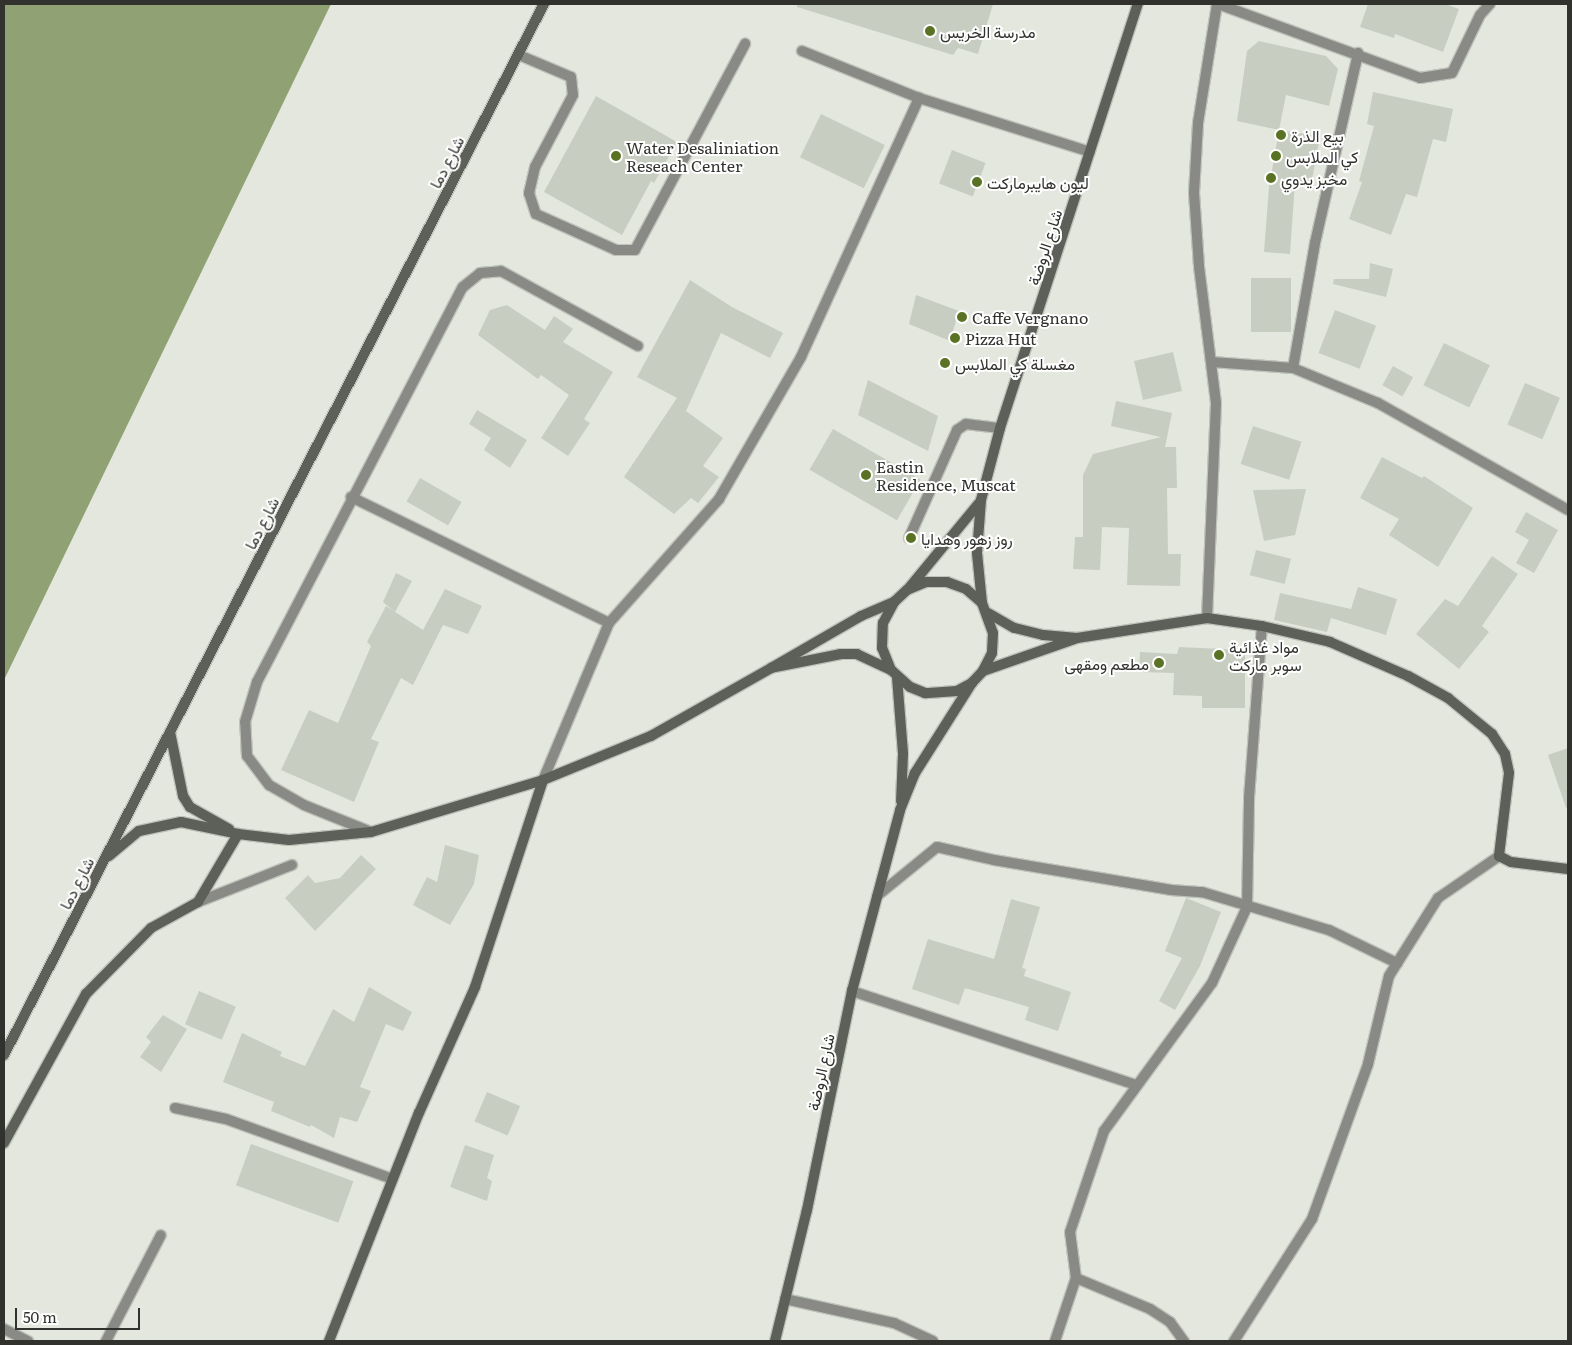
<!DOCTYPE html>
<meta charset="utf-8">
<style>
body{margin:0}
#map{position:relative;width:1572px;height:1345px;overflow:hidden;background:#e3e7dd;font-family:Literata,Vazirmatn,serif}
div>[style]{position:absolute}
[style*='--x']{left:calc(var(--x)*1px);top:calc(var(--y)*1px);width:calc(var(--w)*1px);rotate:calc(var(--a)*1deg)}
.water>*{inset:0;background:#90a273}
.building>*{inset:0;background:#c8cdc2;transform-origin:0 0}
.roads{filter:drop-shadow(1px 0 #bfc3ba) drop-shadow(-1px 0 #bfc3ba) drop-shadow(0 1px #bfc3ba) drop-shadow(0 -1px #bfc3ba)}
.lane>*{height:10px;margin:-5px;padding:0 5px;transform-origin:5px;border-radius:5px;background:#898a86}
.street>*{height:10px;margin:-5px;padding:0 5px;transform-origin:5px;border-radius:5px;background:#898a86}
.secondary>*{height:10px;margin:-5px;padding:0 5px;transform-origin:5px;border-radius:5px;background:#5d5f59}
.dots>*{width:14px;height:14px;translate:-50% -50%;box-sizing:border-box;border:2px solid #fff;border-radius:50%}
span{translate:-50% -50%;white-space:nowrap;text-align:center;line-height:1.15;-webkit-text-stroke:4px #fff;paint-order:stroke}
.poi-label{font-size:16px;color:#31322e}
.left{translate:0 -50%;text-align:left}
.right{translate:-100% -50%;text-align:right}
.street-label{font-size:16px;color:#31322e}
.frame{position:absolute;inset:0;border:5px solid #31322e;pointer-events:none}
.scale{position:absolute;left:15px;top:1308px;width:125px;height:22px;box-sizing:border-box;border:2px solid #31322e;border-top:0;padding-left:6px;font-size:15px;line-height:18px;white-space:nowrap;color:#31322e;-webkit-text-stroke:4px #fff;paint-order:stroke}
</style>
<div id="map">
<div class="water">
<i style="clip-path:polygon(4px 4px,331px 4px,4px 680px)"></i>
</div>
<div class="building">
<i style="clip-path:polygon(797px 4px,993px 4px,978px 54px,958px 48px,953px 55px,797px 7px)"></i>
<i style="clip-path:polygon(1368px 4px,1445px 4px,1459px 9px,1443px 52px,1395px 34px,1394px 38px,1360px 27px)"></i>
<i style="clip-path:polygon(1259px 41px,1326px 56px,1338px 69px,1329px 106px,1286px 95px,1279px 130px,1237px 121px,1247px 51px)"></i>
<i style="clip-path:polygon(1373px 92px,1453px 109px,1446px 142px,1433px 139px,1417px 197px,1406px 194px,1391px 235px,1349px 219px,1362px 182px,1359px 181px,1374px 126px,1367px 124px)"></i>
<i style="clip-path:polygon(596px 96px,677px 142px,654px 183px,651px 181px,622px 235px,544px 192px)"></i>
<i style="left:821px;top:114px;width:71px;height:48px;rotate:26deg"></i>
<i style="clip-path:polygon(1279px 130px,1320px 136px,1311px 185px,1295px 182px,1290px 254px,1264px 252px,1269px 187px)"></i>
<i style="left:952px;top:150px;width:36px;height:36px;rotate:21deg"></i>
<i style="clip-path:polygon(1370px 263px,1393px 269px,1386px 297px,1333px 284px,1334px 279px,1369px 279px)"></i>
<i style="left:1251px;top:278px;width:40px;height:54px"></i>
<i style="clip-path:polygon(690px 280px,732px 307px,783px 333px,770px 358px,721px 333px,686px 411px,723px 438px,703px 466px,719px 477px,698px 503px,691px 498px,674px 514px,624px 477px,677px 398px,637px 377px)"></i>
<i style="clip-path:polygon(916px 295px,959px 311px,950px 341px,909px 324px)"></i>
<i style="clip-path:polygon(507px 305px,545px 330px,554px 316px,573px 329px,563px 342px,613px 372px,584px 419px,590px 423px,568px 456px,541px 438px,569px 395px,541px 375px,538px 379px,478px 335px,490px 310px)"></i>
<i style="left:1335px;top:310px;width:44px;height:46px;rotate:21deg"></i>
<i style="left:1444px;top:343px;width:51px;height:47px;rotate:26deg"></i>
<i style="left:1173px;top:352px;width:40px;height:40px;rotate:77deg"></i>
<i style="left:1393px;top:366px;width:23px;height:22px;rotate:29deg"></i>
<i style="clip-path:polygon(868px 380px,938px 416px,928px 451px,858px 415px)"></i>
<i style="left:1525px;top:383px;width:38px;height:45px;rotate:23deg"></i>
<i style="clip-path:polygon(1116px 401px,1172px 413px,1165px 447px,1176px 447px,1177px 488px,1167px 488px,1168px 554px,1181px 554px,1180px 586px,1127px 585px,1129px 528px,1102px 527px,1100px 570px,1073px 569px,1075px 537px,1083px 537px,1083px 475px,1093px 454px,1161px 437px,1111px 426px)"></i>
<i style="clip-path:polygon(477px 410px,527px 440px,510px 468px,484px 450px,491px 438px,469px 424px)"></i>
<i style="left:1253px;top:426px;width:51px;height:40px;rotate:18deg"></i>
<i style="left:833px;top:429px;width:101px;height:47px;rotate:30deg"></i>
<i style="clip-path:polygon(1382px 457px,1422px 478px,1424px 476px,1473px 508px,1438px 567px,1389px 535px,1399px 519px,1360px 498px)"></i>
<i style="left:420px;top:478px;width:48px;height:27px;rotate:30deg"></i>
<i style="clip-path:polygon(1306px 489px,1295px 535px,1264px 541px,1253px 490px)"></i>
<i style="clip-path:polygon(1526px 512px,1558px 530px,1534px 573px,1516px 563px,1529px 540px,1515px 532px)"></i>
<i style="left:1256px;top:550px;width:36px;height:26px;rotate:14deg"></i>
<i style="clip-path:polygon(1492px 556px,1518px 574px,1482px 626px,1489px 632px,1459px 669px,1416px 634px,1445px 599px,1458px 606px)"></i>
<i style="clip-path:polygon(396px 573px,412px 581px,395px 612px,383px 602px)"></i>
<i style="clip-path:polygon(1358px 587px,1397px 599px,1386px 635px,1331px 618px,1327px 632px,1274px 620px,1280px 593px,1351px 609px)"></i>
<i style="clip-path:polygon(445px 589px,482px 606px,468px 634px,443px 625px,413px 685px,401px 678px,371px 739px,379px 742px,354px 802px,281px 770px,309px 710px,338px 723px,371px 646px,367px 642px,386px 606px,423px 630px)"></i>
<i style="clip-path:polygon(1179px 647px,1245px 650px,1245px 708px,1202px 708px,1202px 696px,1173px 695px,1174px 673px,1139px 672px,1140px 652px,1177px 654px)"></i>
<i style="clip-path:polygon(1568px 748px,1568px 807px,1566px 808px,1548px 755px)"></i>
<i style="clip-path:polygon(445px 845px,479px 855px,474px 884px,450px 925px,413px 905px,427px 877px,437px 882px)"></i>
<i style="clip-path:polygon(361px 855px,376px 869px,315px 931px,285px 898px,308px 875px,315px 883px,340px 878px)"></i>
<i style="clip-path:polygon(1186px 898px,1221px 912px,1200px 966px,1175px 1010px,1159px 1001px,1182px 958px,1165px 951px)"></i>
<i style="clip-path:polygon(1011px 899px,1040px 907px,1022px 968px,1026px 969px,1024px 976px,1071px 992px,1058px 1031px,1025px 1020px,1029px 1007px,965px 988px,959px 1005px,912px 989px,928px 939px,994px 959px)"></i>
<i style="clip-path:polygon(369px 987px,412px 1012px,403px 1031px,386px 1024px,360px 1087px,371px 1091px,357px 1122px,340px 1117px,334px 1138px,311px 1125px,310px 1127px,271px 1111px,274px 1102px,223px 1082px,242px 1033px,282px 1052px,280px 1056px,305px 1066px,333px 1009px,354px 1022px)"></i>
<i style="left:199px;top:991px;width:40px;height:36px;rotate:23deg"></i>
<i style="clip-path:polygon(163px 1015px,187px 1029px,161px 1072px,140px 1057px,151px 1042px,146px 1037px)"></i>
<i style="left:487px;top:1092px;width:36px;height:32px;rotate:23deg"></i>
<i style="left:251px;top:1144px;width:109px;height:44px;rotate:20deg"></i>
<i style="clip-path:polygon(465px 1145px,494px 1155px,487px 1178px,492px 1181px,487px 1201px,450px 1187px)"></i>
</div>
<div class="roads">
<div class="lane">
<i style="--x:909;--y:538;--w:118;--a:-66"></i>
<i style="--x:957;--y:430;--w:11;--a:-34"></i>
<i style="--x:966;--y:424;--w:34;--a:7"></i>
<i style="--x:198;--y:902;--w:101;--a:-21.5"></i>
</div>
<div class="street">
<i style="--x:1218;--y:4;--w:215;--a:20.1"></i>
<i style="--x:1420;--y:78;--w:32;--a:-9"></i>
<i style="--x:1452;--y:73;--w:64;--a:-64.2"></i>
<i style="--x:1480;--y:15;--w:15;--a:-48"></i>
<i style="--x:802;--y:51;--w:126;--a:21.9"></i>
<i style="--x:919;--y:98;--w:179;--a:17.5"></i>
<i style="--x:519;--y:55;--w:56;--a:22.9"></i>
<i style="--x:571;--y:77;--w:18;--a:84"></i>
<i style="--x:573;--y:95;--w:81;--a:117.8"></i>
<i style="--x:535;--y:167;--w:27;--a:103"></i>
<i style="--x:529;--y:193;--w:22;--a:72"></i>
<i style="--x:536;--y:214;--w:88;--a:24.2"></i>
<i style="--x:616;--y:250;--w:19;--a:0"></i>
<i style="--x:635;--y:250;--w:234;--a:-61.9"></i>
<i style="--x:1212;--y:362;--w:81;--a:4.2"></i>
<i style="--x:1293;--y:368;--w:92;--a:22.4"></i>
<i style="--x:1378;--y:403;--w:218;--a:29.4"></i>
<i style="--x:1293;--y:368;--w:127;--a:-80"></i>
<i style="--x:1315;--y:243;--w:195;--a:-77.2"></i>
<i style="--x:351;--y:497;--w:287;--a:26"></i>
<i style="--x:1207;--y:618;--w:215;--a:-87.6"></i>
<i style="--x:1216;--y:403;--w:138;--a:-97.1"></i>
<i style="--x:1199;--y:266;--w:73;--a:-93.9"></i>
<i style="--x:1194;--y:193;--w:70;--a:-86.7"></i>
<i style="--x:1198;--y:123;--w:121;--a:-80.9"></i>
<i style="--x:543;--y:780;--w:170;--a:-67.2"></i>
<i style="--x:609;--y:623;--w:166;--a:-48.4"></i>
<i style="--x:719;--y:499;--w:164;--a:-60"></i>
<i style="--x:801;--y:357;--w:285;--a:-65.5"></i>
<i style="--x:371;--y:832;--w:72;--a:-158.1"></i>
<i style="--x:304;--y:805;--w:40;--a:-150.3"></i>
<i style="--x:269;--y:785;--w:36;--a:-127"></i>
<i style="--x:247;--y:756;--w:34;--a:-93"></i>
<i style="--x:245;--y:722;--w:42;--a:-73.3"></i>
<i style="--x:257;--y:682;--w:445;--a:-62.5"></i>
<i style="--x:463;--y:287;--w:22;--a:-39"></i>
<i style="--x:480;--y:273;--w:21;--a:-5"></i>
<i style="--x:501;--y:271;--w:156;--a:28.7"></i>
<i style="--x:877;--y:896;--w:77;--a:-39.2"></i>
<i style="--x:937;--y:847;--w:58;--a:12.8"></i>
<i style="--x:994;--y:860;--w:180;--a:9.6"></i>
<i style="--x:1171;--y:890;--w:31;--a:4"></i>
<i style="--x:1202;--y:892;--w:133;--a:16.7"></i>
<i style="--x:1329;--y:930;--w:76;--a:25.9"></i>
<i style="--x:852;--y:991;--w:299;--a:18.3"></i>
<i style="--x:175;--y:1108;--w:52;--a:12.2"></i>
<i style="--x:226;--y:1119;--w:177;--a:19.8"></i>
<i style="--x:1076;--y:1278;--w:80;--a:22.7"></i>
<i style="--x:1150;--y:1309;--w:24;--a:33"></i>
<i style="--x:1170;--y:1322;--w:24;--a:54"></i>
<i style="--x:785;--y:1299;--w:112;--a:12.4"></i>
<i style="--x:894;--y:1323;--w:43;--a:24.8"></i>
<i style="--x:4;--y:1329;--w:27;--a:27"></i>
<i style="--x:106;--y:1341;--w:119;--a:-62.6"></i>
<i style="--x:1055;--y:1341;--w:66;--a:-71.6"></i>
<i style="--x:1076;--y:1278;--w:46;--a:-97.4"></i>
<i style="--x:1070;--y:1232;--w:107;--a:-71.4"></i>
<i style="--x:1104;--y:1131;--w:183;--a:-53.9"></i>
<i style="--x:1212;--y:983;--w:84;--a:-65.3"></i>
<i style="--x:1247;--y:907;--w:109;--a:-88.9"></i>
<i style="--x:1249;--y:798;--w:172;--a:-85.7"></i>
<i style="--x:1234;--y:1341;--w:145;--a:-57.4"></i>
<i style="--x:1312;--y:1219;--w:165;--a:-70.1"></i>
<i style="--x:1368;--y:1064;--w:90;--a:-76.6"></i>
<i style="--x:1389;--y:976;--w:92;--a:-57.9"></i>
<i style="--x:1438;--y:898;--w:74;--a:-34.5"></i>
</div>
<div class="secondary">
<i style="--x:909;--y:588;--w:110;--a:-50.5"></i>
<i style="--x:982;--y:603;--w:50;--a:-95.7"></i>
<i style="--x:977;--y:553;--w:53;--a:-85.7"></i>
<i style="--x:981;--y:500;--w:74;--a:-75.2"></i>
<i style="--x:1000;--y:428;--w:446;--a:-72"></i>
<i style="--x:1077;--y:638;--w:132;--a:-8.7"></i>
<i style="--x:1207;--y:618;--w:56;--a:8.3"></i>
<i style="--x:1262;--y:626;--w:70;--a:13.2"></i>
<i style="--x:1330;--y:642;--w:85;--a:23.6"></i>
<i style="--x:1408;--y:676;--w:46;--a:28.8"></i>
<i style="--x:1448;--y:698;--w:57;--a:39.3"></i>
<i style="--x:1492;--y:734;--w:24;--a:57"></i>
<i style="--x:1505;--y:754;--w:19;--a:78"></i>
<i style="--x:1509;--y:773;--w:84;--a:96.9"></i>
<i style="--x:1499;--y:856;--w:13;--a:27"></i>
<i style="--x:1511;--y:862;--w:57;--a:7"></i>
<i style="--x:891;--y:670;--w:24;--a:-112"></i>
<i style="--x:882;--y:648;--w:25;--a:-88"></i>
<i style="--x:883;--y:623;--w:24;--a:-62"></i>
<i style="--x:894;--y:602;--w:18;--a:-43"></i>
<i style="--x:907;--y:590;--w:21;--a:-23"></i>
<i style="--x:926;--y:582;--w:21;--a:0"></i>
<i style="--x:947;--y:582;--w:20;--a:20"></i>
<i style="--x:966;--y:589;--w:21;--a:41"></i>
<i style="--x:982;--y:603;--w:32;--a:70"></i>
<i style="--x:993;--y:633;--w:20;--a:93"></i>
<i style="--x:992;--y:653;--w:20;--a:117"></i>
<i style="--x:983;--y:671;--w:16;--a:133"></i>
<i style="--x:972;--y:683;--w:17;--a:152"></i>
<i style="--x:957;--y:691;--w:32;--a:176"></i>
<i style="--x:925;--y:693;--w:16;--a:-158"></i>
<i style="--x:910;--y:687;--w:25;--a:-138"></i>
<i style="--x:891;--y:670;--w:38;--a:-155"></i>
<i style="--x:857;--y:654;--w:16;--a:180"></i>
<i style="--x:841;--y:654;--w:71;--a:168.7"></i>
<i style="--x:771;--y:668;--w:104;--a:-30"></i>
<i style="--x:861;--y:616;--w:36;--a:-23"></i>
<i style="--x:983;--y:671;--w:100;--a:-19.3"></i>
<i style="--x:1077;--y:638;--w:34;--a:-175"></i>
<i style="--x:1043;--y:635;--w:30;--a:-166"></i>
<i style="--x:1014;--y:628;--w:30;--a:-150"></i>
<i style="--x:897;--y:677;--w:77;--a:85.5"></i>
<i style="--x:903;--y:754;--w:47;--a:92.4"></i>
<i style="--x:170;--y:732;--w:65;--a:78.5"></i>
<i style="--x:183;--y:796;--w:13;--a:58"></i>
<i style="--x:190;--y:807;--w:45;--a:29.4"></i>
<i style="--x:109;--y:856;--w:39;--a:-40"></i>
<i style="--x:139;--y:831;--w:43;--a:-12.1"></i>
<i style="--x:181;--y:822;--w:58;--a:11.9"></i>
<i style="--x:238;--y:834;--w:51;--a:6.7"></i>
<i style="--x:289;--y:840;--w:82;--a:-5.6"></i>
<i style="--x:371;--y:832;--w:180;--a:-16.8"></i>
<i style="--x:543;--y:780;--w:117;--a:-22.2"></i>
<i style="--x:651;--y:736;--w:138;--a:-29.5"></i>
<i style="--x:4;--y:1055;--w:1182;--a:-62.81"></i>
<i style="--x:4;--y:1143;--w:170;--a:-61.2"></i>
<i style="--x:86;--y:994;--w:93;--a:-45.4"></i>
<i style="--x:151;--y:928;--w:54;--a:-29"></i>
<i style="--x:198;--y:902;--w:79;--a:-59.5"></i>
<i style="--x:329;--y:1341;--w:245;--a:-68.5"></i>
<i style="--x:419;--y:1113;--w:138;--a:-66"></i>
<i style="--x:475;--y:987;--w:218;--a:-71.8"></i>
<i style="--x:775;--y:1341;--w:135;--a:-76.3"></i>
<i style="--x:807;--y:1210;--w:224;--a:-78.4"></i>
<i style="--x:852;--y:991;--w:187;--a:-75.1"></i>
<i style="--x:900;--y:810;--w:40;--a:-68"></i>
<i style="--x:915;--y:773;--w:107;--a:-57.7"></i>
</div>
</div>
<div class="dots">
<i style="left:930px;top:31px;background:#5a7224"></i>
<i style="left:1281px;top:135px;background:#5a7224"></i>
<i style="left:616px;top:156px;background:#5a7224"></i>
<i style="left:1276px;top:156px;background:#5a7224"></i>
<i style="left:1271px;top:178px;background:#5a7224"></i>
<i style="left:977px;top:182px;background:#5a7224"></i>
<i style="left:962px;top:317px;background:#5a7224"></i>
<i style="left:955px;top:338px;background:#5a7224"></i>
<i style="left:945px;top:363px;background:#5a7224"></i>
<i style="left:866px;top:475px;background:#5a7224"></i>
<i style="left:911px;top:538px;background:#5a7224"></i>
<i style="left:1219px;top:655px;background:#5a7224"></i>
<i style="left:1159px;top:663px;background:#5a7224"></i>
</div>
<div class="poi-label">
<span class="left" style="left:940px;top:31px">مدرسة الخريس</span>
<span class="left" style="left:1291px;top:135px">بيع الذرة</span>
<span class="left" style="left:626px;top:156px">Water Desaliniation<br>Reseach Center</span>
<span class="left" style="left:1286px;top:156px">كي الملابس</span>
<span class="left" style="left:1281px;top:178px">مخبز يدوي</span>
<span class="left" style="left:987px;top:182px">ليون هايبرماركت</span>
<span class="left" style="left:972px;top:317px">Caffe Vergnano</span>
<span class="left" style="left:965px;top:338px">Pizza Hut</span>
<span class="left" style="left:955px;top:363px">مغسلة كي الملابس</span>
<span class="left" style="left:876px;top:475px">Eastin<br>Residence, Muscat</span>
<span class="left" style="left:921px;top:538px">روز زهور وهدايا</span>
<span class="left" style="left:1229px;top:655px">مواد غذائية<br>سوبر ماركت</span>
<span class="right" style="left:1149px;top:663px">مطعم ومقهى</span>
</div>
<div class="street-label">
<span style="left:446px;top:162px;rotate:-63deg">شارع دما</span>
<span style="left:1044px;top:247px;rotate:-72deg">شارع الروضة</span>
<span style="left:261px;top:523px;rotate:-63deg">شارع دما</span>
<span style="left:76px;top:883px;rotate:-63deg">شارع دما</span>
<span style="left:820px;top:1072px;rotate:-78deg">شارع الروضة</span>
</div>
<div class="frame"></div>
<div class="scale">50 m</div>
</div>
